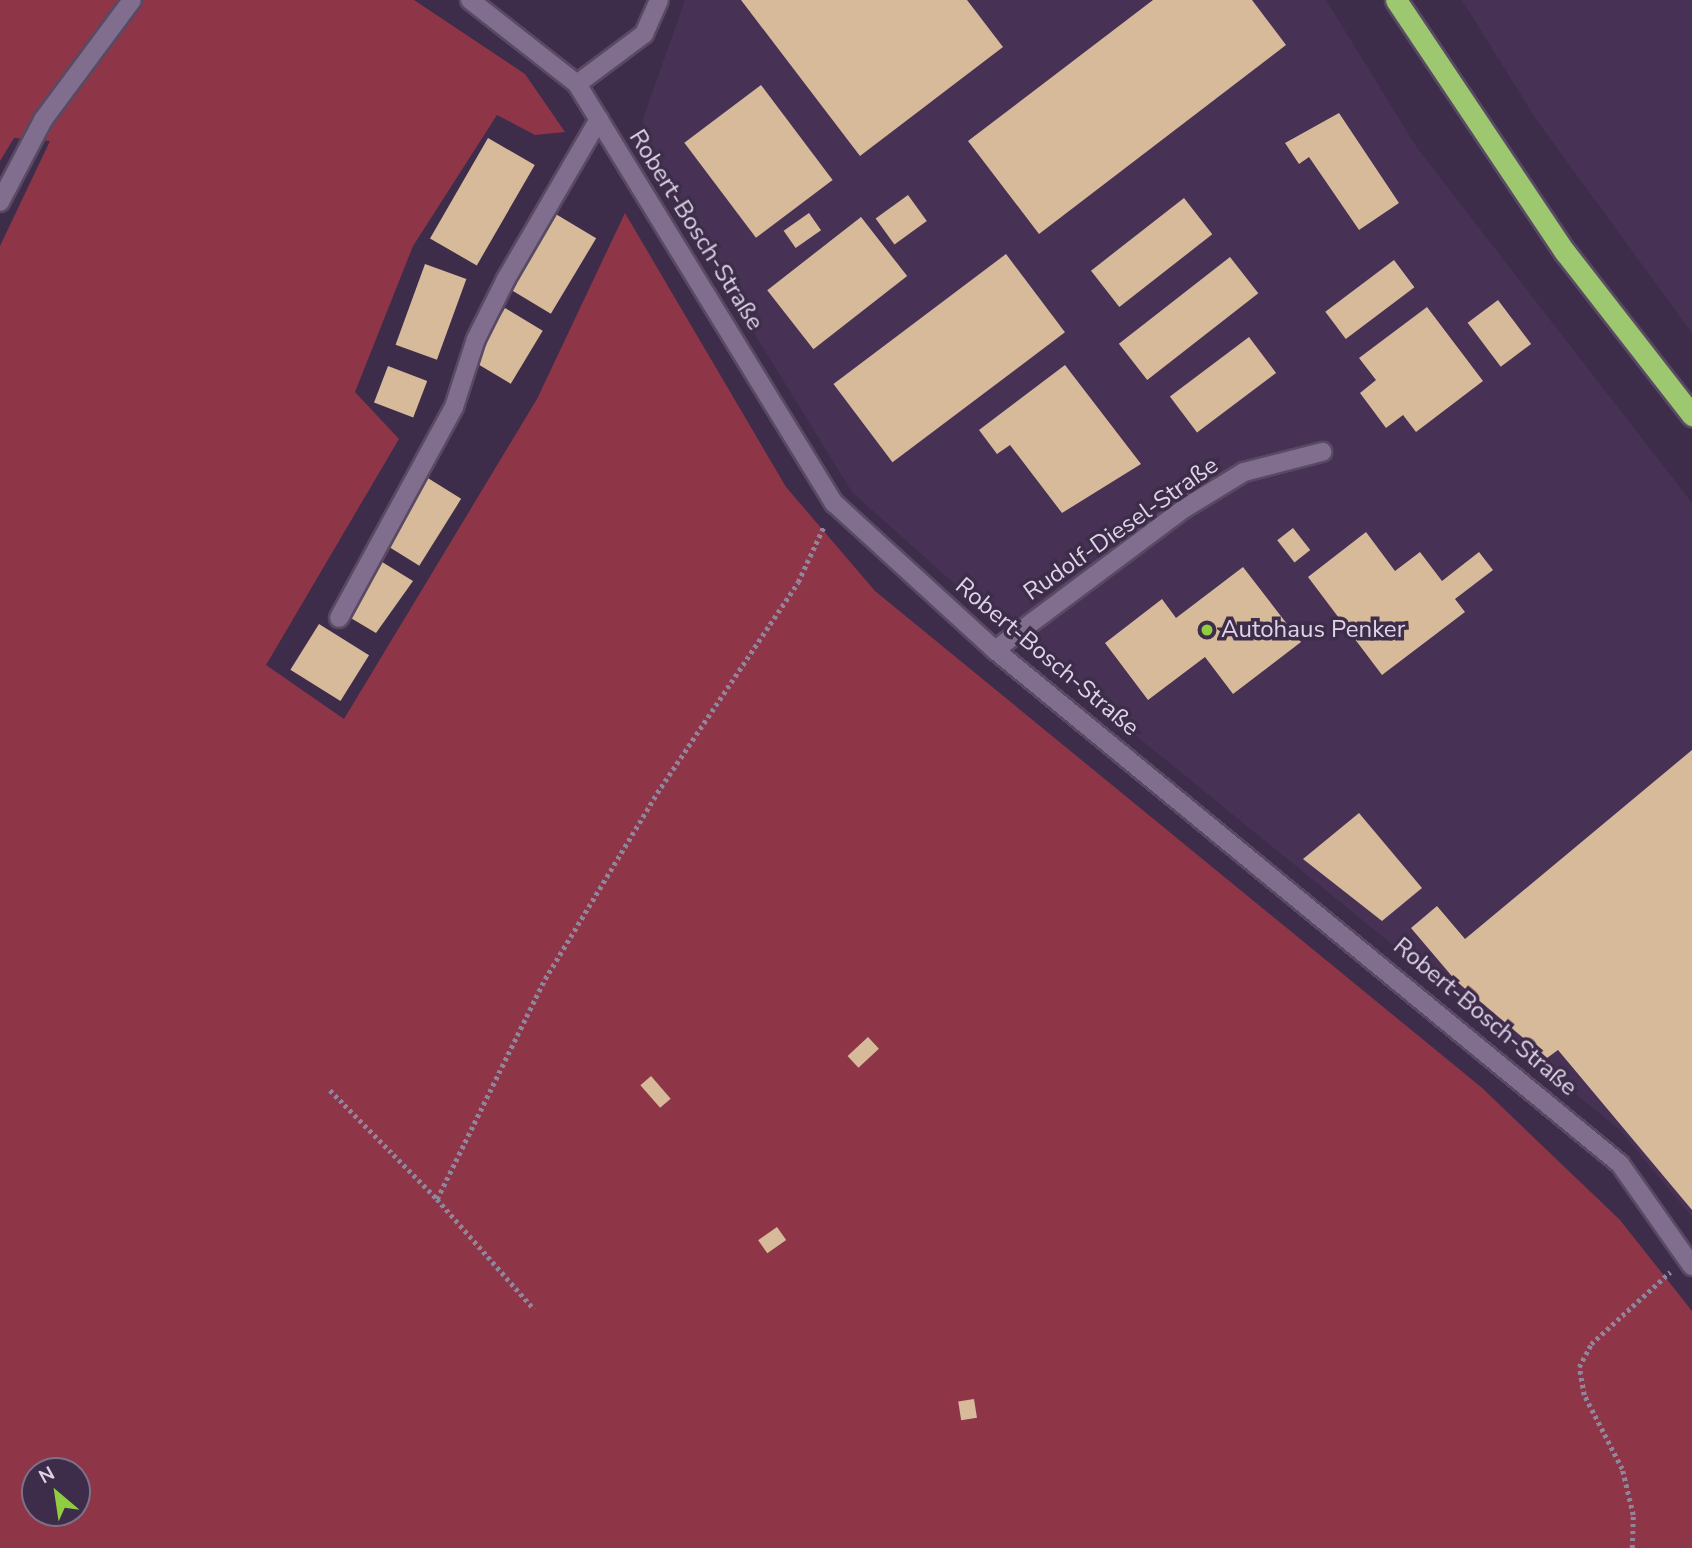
<!DOCTYPE html>
<meta charset="utf-8">
<style>
body{margin:0}
#map{position:relative;width:1692px;height:1548px;overflow:hidden;background:#3e2d4a;font-family:"Nunito Sans",sans-serif}
div>[style]{position:absolute}
[style*='--x']{left:calc(var(--x)*1px);top:calc(var(--y)*1px);width:calc(var(--w)*1px);rotate:calc(var(--a)*1deg)}
.built>*{inset:0;background:#473256}
.green>*{inset:0;background:#8f3548}
.building>*{inset:0;background:#d7ba9a;transform-origin:0 0}
.path>*{height:4.5px;margin-top:-2.25px;transform-origin:0;background:repeating-linear-gradient(90deg,#91849b 0 3.5px,transparent 0 7px)}
.roads{filter:drop-shadow(2px 0 #594a63) drop-shadow(-2px 0 #594a63) drop-shadow(0 2px #594a63) drop-shadow(0 -2px #594a63)}
.lane>*{height:18px;margin:-9px;padding:0 9px;transform-origin:9px;border-radius:9px;background:#816e8f}
.street>*{height:18px;margin:-9px;padding:0 9px;transform-origin:9px;border-radius:9px;background:#816e8f}
.highway>*{height:21px;margin:-10.5px;padding:0 10.5px;transform-origin:10.5px;border-radius:10.5px;background:#9dc86f}
.dots>*{width:19px;height:19px;translate:-50% -50%;box-sizing:border-box;border:4px solid #3e2d4a;border-radius:50%}
span{translate:-50% -50%;white-space:nowrap;text-align:center;line-height:1.15;-webkit-text-stroke:7px #3e2d4a;paint-order:stroke}
.street-label{font-size:24px;color:#ded4e6}
.poi-label{font-size:24px;color:#ded4e6}
.left{translate:0 -50%;text-align:left}
.north{position:absolute;left:21px;top:1457px;width:70px;height:70px;box-sizing:border-box;background:#3e2d4a;border:2px solid #7e7088;border-radius:50%;rotate:331deg;font-size:19px;font-weight:700;line-height:28px;text-align:center;color:#ded4e6}
.north::after{content:'';display:block;margin:auto;width:24px;height:32px;background:#90cd41;clip-path:polygon(50% 0,100% 100%,50% 72%,0 100%)}
</style>
<div id="map">
<div class="built">
<i style="clip-path:polygon(685px 0,1326px 0,1417px 148px,1692px 503px,1692px 1217px,1620px 1130px,1004px 628px,852px 492px,646px 157px,643px 119px)"></i>
<i style="clip-path:polygon(1462px 0,1692px 0,1692px 333px,1538px 122px)"></i>
</div>
<div class="green">
<i style="clip-path:polygon(evenodd,0 0,414px 0,525px 74px,565px 132px,535px 135px,497px 115px,413px 246px,355px 392px,399px 439px,266px 665px,344px 719px,537px 399px,625px 213px,786px 487px,875px 591px,1481px 1087px,1620px 1220px,1692px 1311px,1692px 1548px,0 1548px,0 246px,50px 141px,14px 138px,0 161px,0 0,35px 1471px,77px 1471px,77px 1513px,35px 1513px,35px 1471px)"></i>
</div>
<div class="building">
<i style="clip-path:polygon(741px 0,967px 0,1003px 47px,860px 156px)"></i>
<i style="clip-path:polygon(1153px 0,1252px 0,1286px 45px,1039px 234px,968px 141px)"></i>
<i style="left:761px;top:85px;width:119px;height:96px;rotate:53deg"></i>
<i style="clip-path:polygon(1339px 113px,1399px 203px,1359px 230px,1309px 157px,1299px 164px,1285px 143px)"></i>
<i style="left:488px;top:138px;width:54px;height:116px;rotate:30deg"></i>
<i style="left:908px;top:195px;width:32px;height:40px;rotate:54deg"></i>
<i style="left:1184px;top:198px;width:46px;height:118px;rotate:52deg"></i>
<i style="left:549px;top:210px;width:55px;height:88px;rotate:31deg"></i>
<i style="left:809px;top:213px;width:21px;height:31px;rotate:55deg"></i>
<i style="left:861px;top:217px;width:75px;height:119px;rotate:52deg"></i>
<i style="left:1006px;top:254px;width:98px;height:216px;rotate:53deg"></i>
<i style="left:1230px;top:257px;width:46px;height:141px;rotate:52deg"></i>
<i style="left:1394px;top:260px;width:34px;height:86px;rotate:53deg"></i>
<i style="left:425px;top:264px;width:44px;height:86px;rotate:20deg"></i>
<i style="left:1498px;top:300px;width:55px;height:38px;rotate:53deg"></i>
<i style="clip-path:polygon(1427px 307px,1483px 381px,1416px 432px,1403px 415px,1386px 428px,1360px 393px,1376px 380px,1359px 358px)"></i>
<i style="left:505px;top:308px;width:44px;height:62px;rotate:31deg"></i>
<i style="left:1249px;top:337px;width:45px;height:99px;rotate:53deg"></i>
<i style="clip-path:polygon(1065px 365px,1141px 464px,1062px 513px,1010px 445px,997px 454px,979px 430px)"></i>
<i style="left:388px;top:366px;width:42px;height:39px;rotate:21deg"></i>
<i style="left:423px;top:475px;width:45px;height:79px;rotate:32deg"></i>
<i style="left:1293px;top:528px;width:28px;height:20px;rotate:52deg"></i>
<i style="clip-path:polygon(1366px 532px,1395px 571px,1420px 552px,1442px 581px,1479px 552px,1493px 570px,1455px 599px,1465px 612px,1382px 675px,1308px 577px)"></i>
<i style="clip-path:polygon(374px 557px,413px 581px,376px 633px,344px 614px)"></i>
<i style="clip-path:polygon(1243px 567px,1301px 642px,1233px 694px,1205px 657px,1148px 700px,1105px 643px,1162px 599px,1176px 618px)"></i>
<i style="left:319px;top:624px;width:59px;height:54px;rotate:32deg"></i>
<i style="clip-path:polygon(1692px 750px,1692px 1210px,1558px 1050px,1547px 1058px,1456px 981px,1411px 928px,1437px 906px,1465px 939px)"></i>
<i style="clip-path:polygon(1359px 813px,1422px 888px,1382px 921px,1303px 859px)"></i>
<i style="left:868px;top:1037px;width:16px;height:28px;rotate:47deg"></i>
<i style="left:651px;top:1076px;width:30px;height:14px;rotate:49deg"></i>
<i style="left:777px;top:1227px;width:16px;height:23px;rotate:55deg"></i>
<i style="left:974px;top:1399px;width:19px;height:16px;rotate:81deg"></i>
</div>
<div class="path">
<i style="--x:330;--y:1090;--w:153;--a:45.5"></i>
<i style="--x:437;--y:1199;--w:245;--a:-63.9"></i>
<i style="--x:545;--y:979;--w:217;--a:-58.9"></i>
<i style="--x:657;--y:793;--w:254;--a:-56.2"></i>
<i style="--x:798;--y:582;--w:62;--a:-65.1"></i>
<i style="--x:437;--y:1199;--w:147;--a:48.6"></i>
<i style="--x:1632;--y:1548;--w:33;--a:-88"></i>
<i style="--x:1633;--y:1515;--w:47;--a:-103.4"></i>
<i style="--x:1622;--y:1469;--w:83;--a:-117.2"></i>
<i style="--x:1584;--y:1395;--w:28;--a:-100"></i>
<i style="--x:1579;--y:1367;--w:26;--a:-62"></i>
<i style="--x:1591;--y:1344;--w:107;--a:-42.3"></i>
</div>
<div class="roads">
<div class="lane">
<i style="--x:339;--y:618;--w:240;--a:-61.4"></i>
<i style="--x:454;--y:407;--w:71;--a:-72.1"></i>
<i style="--x:476;--y:339;--w:67;--a:-63.4"></i>
<i style="--x:506;--y:279;--w:185;--a:-59.8"></i>
</div>
<div class="street">
<i style="--x:470;--y:0;--w:136;--a:38.1"></i>
<i style="--x:577;--y:84;--w:492;--a:58.5"></i>
<i style="--x:834;--y:503;--w:218;--a:42.4"></i>
<i style="--x:995;--y:650;--w:809;--a:39.43"></i>
<i style="--x:1620;--y:1164;--w:125;--a:54.8"></i>
<i style="--x:577;--y:84;--w:84;--a:-36.7"></i>
<i style="--x:644;--y:34;--w:37;--a:-66"></i>
<i style="--x:0;--y:202;--w:93;--a:-62.3"></i>
<i style="--x:43;--y:120;--w:149;--a:-53.4"></i>
<i style="--x:995;--y:650;--w:237;--a:-36.8"></i>
<i style="--x:1185;--y:508;--w:69;--a:-31.4"></i>
<i style="--x:1244;--y:472;--w:81;--a:-14.4"></i>
</div>
<div class="highway">
<i style="--x:1396;--y:0;--w:303;--a:56.2"></i>
<i style="--x:1565;--y:252;--w:207;--a:52.1"></i>
</div>
</div>
<div class="dots">
<i style="left:1207px;top:630px;background:#90cd41"></i>
</div>
<div class="street-label">
<span style="left:696px;top:230px;rotate:58deg">Robert-Bosch-Straße</span>
<span style="left:1121px;top:529px;rotate:-35deg">Rudolf-Diesel-Straße</span>
<span style="left:1047px;top:657px;rotate:40deg">Robert-Bosch-Straße</span>
<span style="left:1485px;top:1017px;rotate:40deg">Robert-Bosch-Straße</span>
</div>
<div class="poi-label">
<span class="left" style="left:1221px;top:630px">Autohaus Penker</span>
</div>
<div class="north">N</div>
</div>
